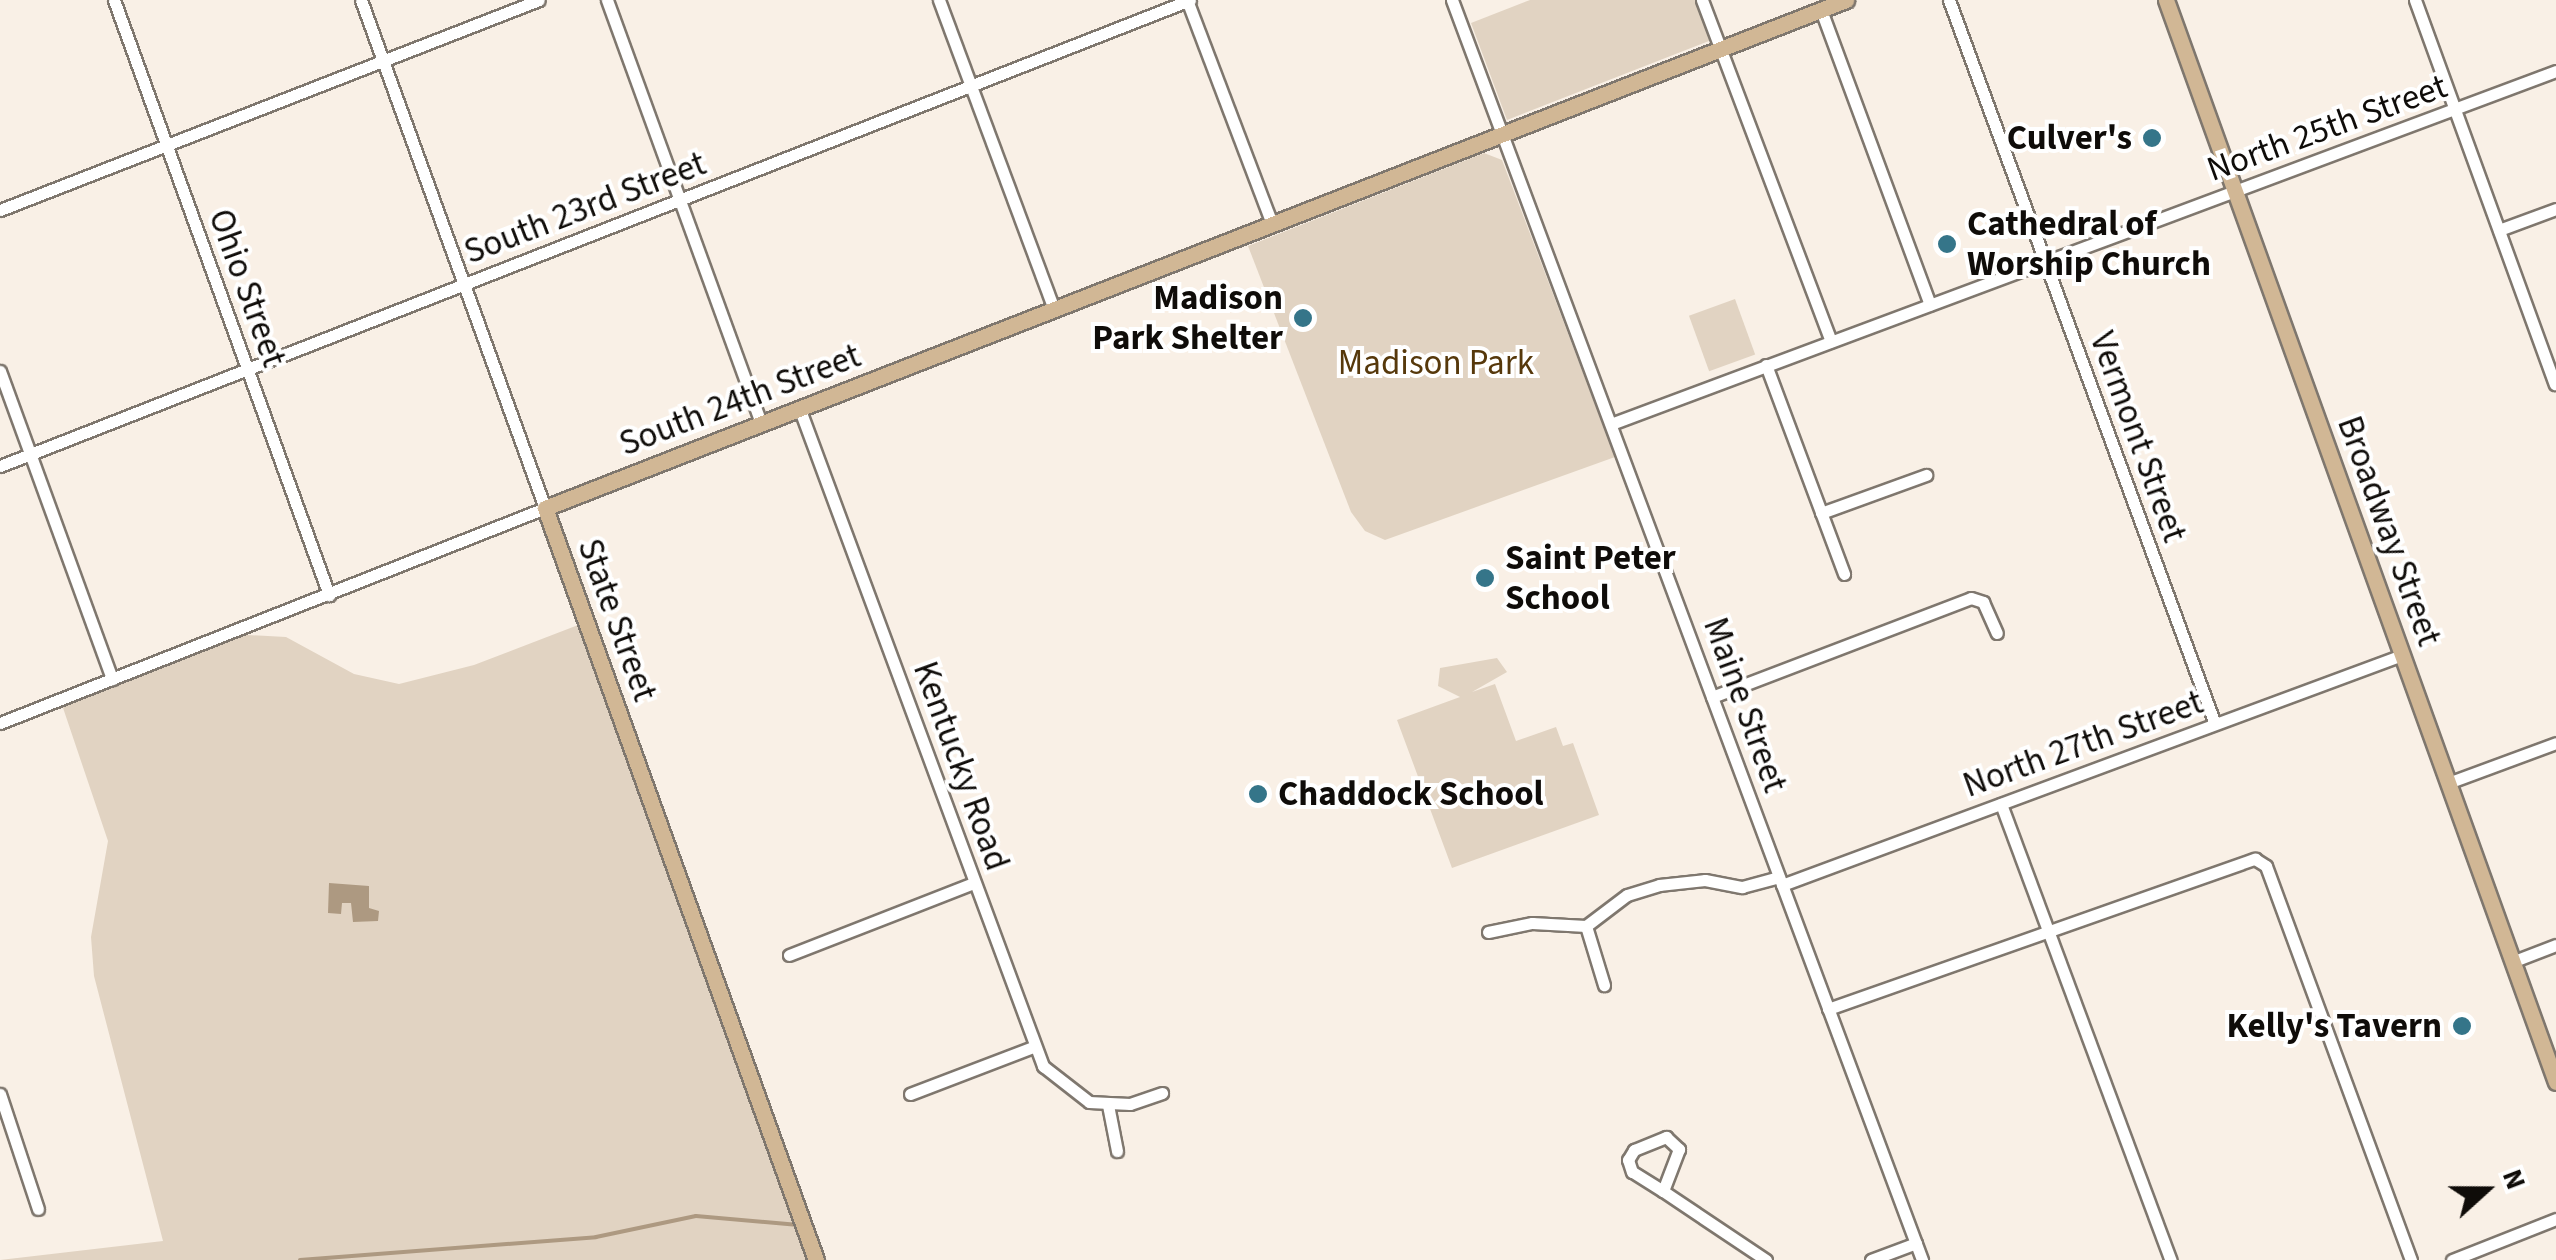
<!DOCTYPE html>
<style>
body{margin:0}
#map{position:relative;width:2556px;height:1260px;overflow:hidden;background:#f9f0e6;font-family:"Source Sans 3",sans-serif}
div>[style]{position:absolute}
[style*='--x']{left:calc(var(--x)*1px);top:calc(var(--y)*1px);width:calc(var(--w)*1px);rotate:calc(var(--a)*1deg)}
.green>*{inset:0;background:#e1d3c2;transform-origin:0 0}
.water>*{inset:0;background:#ad9981}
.stream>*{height:4px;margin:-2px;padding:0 2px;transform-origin:2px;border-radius:2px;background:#ad9981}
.roads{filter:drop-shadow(2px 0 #7f776e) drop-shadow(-2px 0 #7f776e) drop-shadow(0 2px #7f776e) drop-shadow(0 -2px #7f776e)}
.minor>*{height:11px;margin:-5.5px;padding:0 5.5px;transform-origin:5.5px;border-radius:5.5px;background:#fff}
.major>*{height:15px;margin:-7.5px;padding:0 7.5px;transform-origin:7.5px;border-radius:7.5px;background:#d1b795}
.dots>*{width:28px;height:28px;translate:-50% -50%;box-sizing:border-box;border:5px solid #fff;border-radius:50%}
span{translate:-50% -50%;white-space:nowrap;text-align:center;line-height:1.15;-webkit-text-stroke:8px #fff;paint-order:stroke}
.street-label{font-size:35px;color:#0f0c09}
.poi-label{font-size:35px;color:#0f0c09;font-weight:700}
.right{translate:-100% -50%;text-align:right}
.left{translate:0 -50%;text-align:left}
.park-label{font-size:35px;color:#56380b}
.north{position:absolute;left:2436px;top:1140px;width:100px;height:100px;-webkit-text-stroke:8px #fff;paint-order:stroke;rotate:69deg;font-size:28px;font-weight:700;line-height:40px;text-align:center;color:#0f0c09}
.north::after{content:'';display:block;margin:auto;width:35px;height:45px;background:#0f0c09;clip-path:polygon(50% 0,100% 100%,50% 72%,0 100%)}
</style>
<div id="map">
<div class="green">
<i style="clip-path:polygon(1530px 0,1700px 0,1714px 39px,1507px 120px,1471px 23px)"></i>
<i style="clip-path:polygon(1484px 153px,1502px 160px,1615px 457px,1385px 540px,1365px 531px,1351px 512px,1248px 246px)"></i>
<i style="left:1735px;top:299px;width:59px;height:49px;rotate:70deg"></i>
<i style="clip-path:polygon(586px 622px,816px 1260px,0 1260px,163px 1241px,94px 976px,91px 937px,108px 841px,60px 699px,229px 634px,286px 637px,354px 674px,399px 684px,474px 665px)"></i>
<i style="clip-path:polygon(1497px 658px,1507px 672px,1472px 692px,1495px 684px,1516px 741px,1556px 727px,1563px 746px,1573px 743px,1599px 815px,1452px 868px,1397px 720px,1460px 697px,1438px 686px,1440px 668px)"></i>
</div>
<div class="water">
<i style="clip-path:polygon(329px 883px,369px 886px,369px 908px,379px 911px,378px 921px,353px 922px,351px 903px,342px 903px,341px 914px,328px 913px)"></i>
</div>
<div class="stream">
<i style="--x:300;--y:1260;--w:297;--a:-4.4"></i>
<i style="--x:596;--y:1237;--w:102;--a:-11.9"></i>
<i style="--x:696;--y:1216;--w:103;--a:5"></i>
</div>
<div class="roads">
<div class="minor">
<i style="--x:114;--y:0;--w:633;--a:70.13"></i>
<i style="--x:607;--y:0;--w:452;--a:70"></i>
<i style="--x:939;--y:0;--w:330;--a:69.6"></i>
<i style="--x:1187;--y:0;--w:240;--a:69.2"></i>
<i style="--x:1452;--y:0;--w:1345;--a:69.54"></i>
<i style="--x:1702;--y:0;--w:365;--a:69.3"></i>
<i style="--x:1949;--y:0;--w:771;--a:69.83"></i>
<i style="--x:2415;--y:0;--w:409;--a:70"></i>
<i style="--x:1821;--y:10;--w:314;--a:69.7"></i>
<i style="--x:0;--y:210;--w:578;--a:-21.29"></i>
<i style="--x:2499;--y:230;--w:61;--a:-20.2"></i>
<i style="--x:1766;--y:365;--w:223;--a:69.5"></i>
<i style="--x:0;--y:371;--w:328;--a:70"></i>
<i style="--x:800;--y:410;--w:700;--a:69.67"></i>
<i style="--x:1043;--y:1066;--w:58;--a:38"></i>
<i style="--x:1089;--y:1102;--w:41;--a:2.8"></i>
<i style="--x:1130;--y:1104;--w:34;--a:-19"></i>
<i style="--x:1611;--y:424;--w:1009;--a:-20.48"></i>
<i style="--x:0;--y:466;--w:1278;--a:-21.39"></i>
<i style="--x:1821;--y:513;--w:112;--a:-19.9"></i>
<i style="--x:1712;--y:697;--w:277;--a:-20.9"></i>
<i style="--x:1971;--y:598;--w:13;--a:18"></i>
<i style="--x:1983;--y:602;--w:34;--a:66"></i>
<i style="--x:0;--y:723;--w:586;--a:-21.53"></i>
<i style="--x:545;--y:508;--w:540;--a:-109.91"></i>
<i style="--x:2448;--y:783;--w:115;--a:-20.3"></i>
<i style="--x:2001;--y:804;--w:487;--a:69.6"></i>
<i style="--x:1782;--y:885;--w:661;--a:-20.35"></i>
<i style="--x:1586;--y:926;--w:62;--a:73"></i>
<i style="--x:1488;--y:932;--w:45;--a:-11.6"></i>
<i style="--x:1532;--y:923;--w:54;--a:3.2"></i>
<i style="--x:1586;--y:926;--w:51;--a:-37.1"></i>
<i style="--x:1627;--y:895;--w:34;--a:-17"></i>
<i style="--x:1659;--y:885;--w:46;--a:-6.2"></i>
<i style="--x:1705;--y:880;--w:38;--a:11"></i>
<i style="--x:1742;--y:887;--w:38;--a:-15"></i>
<i style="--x:789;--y:955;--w:199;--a:-21.3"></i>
<i style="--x:2512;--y:962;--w:47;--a:-21.1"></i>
<i style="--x:1828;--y:1009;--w:453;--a:-19.4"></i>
<i style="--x:2255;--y:859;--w:13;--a:32"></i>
<i style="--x:2266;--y:866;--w:420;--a:69.8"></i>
<i style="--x:0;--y:1094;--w:121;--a:71.7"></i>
<i style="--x:910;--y:1094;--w:132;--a:-20.9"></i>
<i style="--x:1108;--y:1105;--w:47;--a:78.9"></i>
<i style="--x:1666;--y:1137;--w:18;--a:43"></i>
<i style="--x:1679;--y:1149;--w:45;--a:110.9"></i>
<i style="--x:1663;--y:1191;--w:36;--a:-148"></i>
<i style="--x:1632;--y:1172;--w:13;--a:-108"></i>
<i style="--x:1628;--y:1160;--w:12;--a:-59"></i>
<i style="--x:1634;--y:1150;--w:35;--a:-22"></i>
<i style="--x:1663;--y:1191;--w:124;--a:33.8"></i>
<i style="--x:1871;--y:1260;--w:48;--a:-20.7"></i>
<i style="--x:2452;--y:1260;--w:112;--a:-21.5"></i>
</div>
<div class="major">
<i style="--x:2166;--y:0;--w:1150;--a:70.18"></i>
<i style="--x:816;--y:1260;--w:799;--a:-109.82"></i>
<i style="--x:545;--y:508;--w:1397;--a:-21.33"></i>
</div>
</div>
<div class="dots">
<i style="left:2152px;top:138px;background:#357589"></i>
<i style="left:1947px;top:244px;background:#357589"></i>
<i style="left:1303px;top:318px;background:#357589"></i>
<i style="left:1485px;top:578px;background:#357589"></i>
<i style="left:1258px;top:794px;background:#357589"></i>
<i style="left:2462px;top:1026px;background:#357589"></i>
</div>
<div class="street-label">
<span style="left:2327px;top:128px;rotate:-20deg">North 25th Street</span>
<span style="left:585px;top:208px;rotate:-21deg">South 23rd Street</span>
<span style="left:247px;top:288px;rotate:70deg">Ohio Street</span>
<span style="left:740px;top:400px;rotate:-21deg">South 24th Street</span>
<span style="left:2138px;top:437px;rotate:70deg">Vermont Street</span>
<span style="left:2389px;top:531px;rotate:70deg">Broadway Street</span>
<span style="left:617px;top:620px;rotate:70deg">State Street</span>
<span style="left:1745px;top:705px;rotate:70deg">Maine Street</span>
<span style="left:2083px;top:744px;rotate:-20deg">North 27th Street</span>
<span style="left:961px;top:766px;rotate:70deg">Kentucky Road</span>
</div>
<div class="poi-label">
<span class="right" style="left:2132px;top:138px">Culver's</span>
<span class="left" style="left:1967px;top:244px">Cathedral of<br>Worship Church</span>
<span class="right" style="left:1283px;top:318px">Madison<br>Park Shelter</span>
<span class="left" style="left:1505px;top:578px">Saint Peter<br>School</span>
<span class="left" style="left:1278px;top:794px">Chaddock School</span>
<span class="right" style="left:2442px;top:1026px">Kelly's Tavern</span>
</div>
<div class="park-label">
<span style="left:1436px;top:363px">Madison Park</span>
</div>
<div class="north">N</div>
</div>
